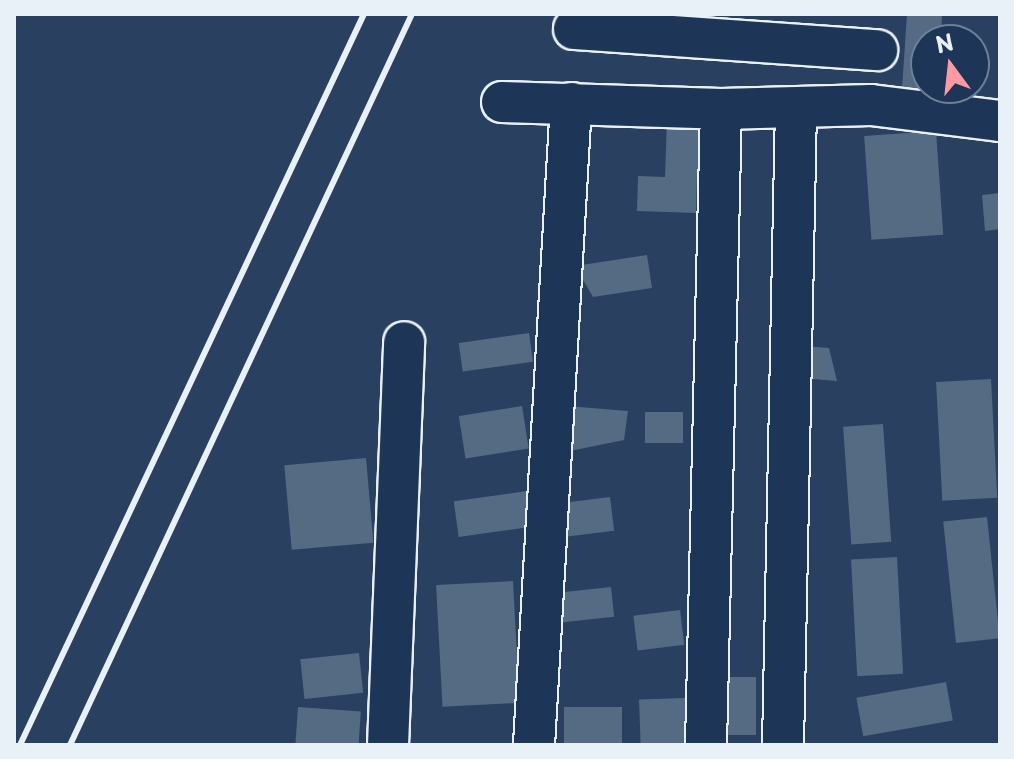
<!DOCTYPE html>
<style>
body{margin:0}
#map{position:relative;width:1014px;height:759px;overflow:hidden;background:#294061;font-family:"Playpen Sans",sans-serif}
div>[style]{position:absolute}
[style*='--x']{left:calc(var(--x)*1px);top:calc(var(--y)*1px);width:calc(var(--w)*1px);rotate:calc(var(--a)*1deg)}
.building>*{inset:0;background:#556a83;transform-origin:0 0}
.roads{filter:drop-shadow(2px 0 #e8f1f8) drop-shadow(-2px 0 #e8f1f8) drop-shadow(0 2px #e8f1f8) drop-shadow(0 -2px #e8f1f8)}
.minor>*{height:40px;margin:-20px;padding:0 20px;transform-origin:20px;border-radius:20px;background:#1d3557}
.rail>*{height:6px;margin:-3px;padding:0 3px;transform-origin:3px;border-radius:3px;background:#e8f1f8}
span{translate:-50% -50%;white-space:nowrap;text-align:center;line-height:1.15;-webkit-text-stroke:8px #1d3557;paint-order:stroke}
.frame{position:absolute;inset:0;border:16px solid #e8f1f8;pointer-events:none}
.north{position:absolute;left:910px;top:24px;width:80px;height:80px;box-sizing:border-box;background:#1d3557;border:2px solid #6e8097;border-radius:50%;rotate:345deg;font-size:22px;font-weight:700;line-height:32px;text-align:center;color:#e8f1f8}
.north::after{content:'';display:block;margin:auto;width:28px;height:36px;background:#ff9aa2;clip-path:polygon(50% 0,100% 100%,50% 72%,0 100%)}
</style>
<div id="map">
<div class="building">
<i style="clip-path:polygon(907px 14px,942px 14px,941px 40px,926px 40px,926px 88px,938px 88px,937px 106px,901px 104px)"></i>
<i style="left:942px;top:88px;width:33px;height:21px"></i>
<i style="clip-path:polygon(667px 119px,714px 120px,712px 174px,697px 174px,696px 213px,637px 211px,638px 176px,665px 177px)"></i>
<i style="left:936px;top:131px;width:104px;height:72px;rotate:86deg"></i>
<i style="clip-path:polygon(1000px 193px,1000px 229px,985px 231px,982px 195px)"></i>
<i style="clip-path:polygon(647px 255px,652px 288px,593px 297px,575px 266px)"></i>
<i style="left:529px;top:333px;width:29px;height:71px;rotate:82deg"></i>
<i style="clip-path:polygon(804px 346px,829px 348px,837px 381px,801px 378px)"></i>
<i style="left:991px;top:379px;width:119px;height:55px;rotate:87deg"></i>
<i style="left:522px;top:406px;width:43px;height:64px;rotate:81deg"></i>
<i style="clip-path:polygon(567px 406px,628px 411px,624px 440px,565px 452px)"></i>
<i style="left:683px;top:412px;width:31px;height:38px;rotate:90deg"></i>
<i style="left:883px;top:424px;width:118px;height:40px;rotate:86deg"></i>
<i style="left:366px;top:458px;width:85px;height:82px;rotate:85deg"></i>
<i style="left:527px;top:491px;width:36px;height:74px;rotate:82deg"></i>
<i style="left:610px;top:497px;width:34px;height:55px;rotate:83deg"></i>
<i style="left:987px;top:517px;width:122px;height:44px;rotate:84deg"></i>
<i style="left:897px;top:557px;width:117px;height:46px;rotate:87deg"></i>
<i style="left:513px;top:581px;width:122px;height:77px;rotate:87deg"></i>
<i style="left:611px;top:587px;width:30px;height:61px;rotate:84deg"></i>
<i style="left:680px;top:610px;width:35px;height:47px;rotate:83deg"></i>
<i style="left:359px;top:653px;width:40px;height:59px;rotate:84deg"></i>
<i style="left:728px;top:677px;width:28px;height:58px"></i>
<i style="left:946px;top:682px;width:39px;height:91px;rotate:80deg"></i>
<i style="left:685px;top:698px;width:47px;height:46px;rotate:88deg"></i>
<i style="left:298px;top:707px;width:63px;height:38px;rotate:4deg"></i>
<i style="left:622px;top:707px;width:38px;height:58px;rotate:90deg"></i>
</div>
<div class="roads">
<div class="minor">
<i style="--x:574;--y:29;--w:304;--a:4"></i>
<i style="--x:502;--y:102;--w:219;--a:1.8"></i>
<i style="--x:721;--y:109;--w:150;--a:-1.5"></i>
<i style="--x:871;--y:105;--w:130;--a:7.1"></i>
<i style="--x:388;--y:745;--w:403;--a:-87.7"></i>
<i style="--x:534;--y:745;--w:643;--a:-86.7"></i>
<i style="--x:706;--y:745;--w:636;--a:-88.65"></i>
<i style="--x:783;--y:745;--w:637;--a:-88.83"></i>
</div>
</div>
<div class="rail">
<i style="--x:20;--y:745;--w:808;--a:-64.8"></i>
<i style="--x:70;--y:745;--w:807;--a:-64.93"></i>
</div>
<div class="frame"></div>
<div class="north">N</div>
</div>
